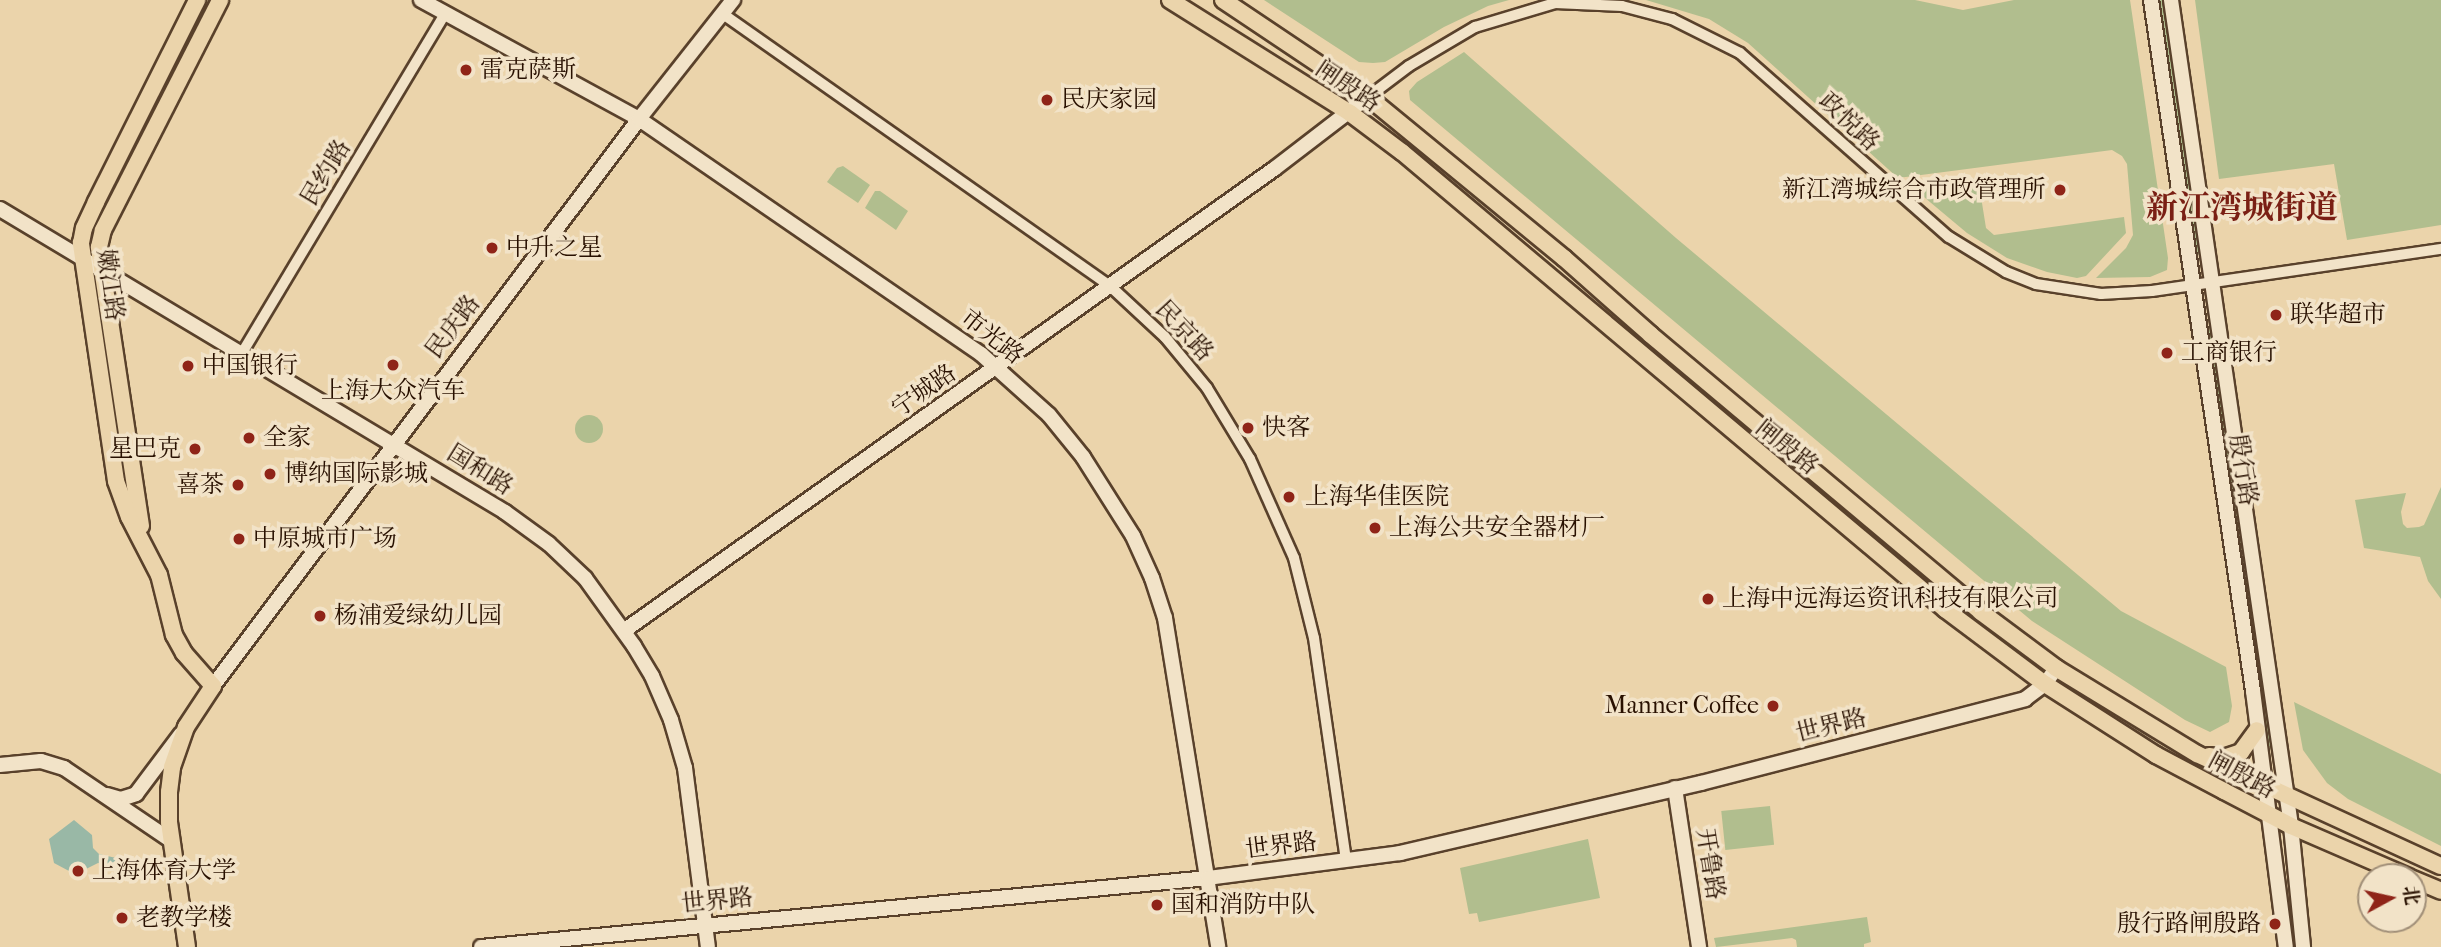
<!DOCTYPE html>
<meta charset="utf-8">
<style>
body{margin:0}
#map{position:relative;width:2441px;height:947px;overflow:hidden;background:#ebd4ab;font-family:"IM FELL French Canon","Noto Serif SC",serif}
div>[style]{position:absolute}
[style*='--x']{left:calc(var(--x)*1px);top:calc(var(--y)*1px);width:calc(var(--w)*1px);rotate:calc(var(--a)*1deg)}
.green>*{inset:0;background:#b1be8e;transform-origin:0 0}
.round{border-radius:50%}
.water>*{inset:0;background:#99b8a6}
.roads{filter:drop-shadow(2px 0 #59412b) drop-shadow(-2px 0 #59412b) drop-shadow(0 2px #59412b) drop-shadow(0 -2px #59412b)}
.street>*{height:10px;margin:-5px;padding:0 5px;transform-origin:5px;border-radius:5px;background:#f2e3c8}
.secondary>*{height:14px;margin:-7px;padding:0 7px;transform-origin:7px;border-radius:7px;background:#f2e3c8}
.primary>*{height:16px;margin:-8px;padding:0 8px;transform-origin:8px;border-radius:8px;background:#ebd4ab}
.dots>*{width:19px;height:19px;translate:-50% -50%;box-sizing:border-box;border:4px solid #f2e3c8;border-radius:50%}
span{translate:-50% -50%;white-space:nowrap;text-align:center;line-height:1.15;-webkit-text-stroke:7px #f2e3c8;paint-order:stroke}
.poi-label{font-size:24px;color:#281000}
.left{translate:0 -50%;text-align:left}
.right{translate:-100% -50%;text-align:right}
.street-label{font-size:24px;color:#281000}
.district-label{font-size:32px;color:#7a1f14;font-weight:700}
.north{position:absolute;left:2357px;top:863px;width:70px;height:70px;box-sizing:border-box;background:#f2e3c8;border:2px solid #a18f78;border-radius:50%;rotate:82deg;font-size:19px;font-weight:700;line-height:28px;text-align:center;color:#281000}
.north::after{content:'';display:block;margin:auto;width:24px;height:32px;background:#8f2418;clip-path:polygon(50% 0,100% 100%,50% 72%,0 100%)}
</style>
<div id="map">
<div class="green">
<i style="clip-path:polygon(1264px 0,1509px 0,1488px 6px,1444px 27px,1385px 62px,1373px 63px,1359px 62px)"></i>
<i style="clip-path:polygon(1646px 0,1915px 0,1963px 10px,2014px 0,2130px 0,2168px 258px,2167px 270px,2150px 277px,2096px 278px,2126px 248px,2133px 235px,2127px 164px,2122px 156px,2112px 150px,1898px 178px,1748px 43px,1709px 19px)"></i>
<i style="clip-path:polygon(2157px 0,2166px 0,2201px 254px,2196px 255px)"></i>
<i style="clip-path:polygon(2195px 0,2441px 0,2441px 225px,2347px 240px,2334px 164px,2219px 179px)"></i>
<i style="clip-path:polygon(1464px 52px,1676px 238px,2121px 611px,2226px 667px,2232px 706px,2229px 722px,2210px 732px,2185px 720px,2032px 621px,1410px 100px,1409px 91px,1417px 82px)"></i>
<i style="clip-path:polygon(843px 166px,870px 185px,858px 203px,827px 182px,837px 168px)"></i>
<i style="clip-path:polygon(1978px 178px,1986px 228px,1994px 235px,2124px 217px,2126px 233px,2086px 276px,2077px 278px,2047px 272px,2007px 258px,1967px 233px,1912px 187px)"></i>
<i style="clip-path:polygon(875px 191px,880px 191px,908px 211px,896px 230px,865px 208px)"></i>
<i style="left:2210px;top:330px;width:224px;height:6px;rotate:81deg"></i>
<i class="round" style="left:575px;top:415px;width:28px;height:28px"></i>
<i style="clip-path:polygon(2441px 487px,2441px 599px,2428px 581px,2420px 557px,2364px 548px,2355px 500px,2406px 493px,2401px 512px,2403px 524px,2407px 528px,2419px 527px,2424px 525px)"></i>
<i style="clip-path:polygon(2245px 557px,2272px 747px,2267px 747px,2238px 558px)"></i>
<i style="clip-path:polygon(2294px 702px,2441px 774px,2441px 846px,2348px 799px,2327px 783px,2303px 750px)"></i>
<i style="left:1770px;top:806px;width:39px;height:49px;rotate:84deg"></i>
<i style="clip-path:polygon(1588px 839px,1600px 898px,1479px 922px,1477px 913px,1469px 914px,1460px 868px)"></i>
<i style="clip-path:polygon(1867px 917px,1871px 942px,1864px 944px,1864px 947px,1797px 947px,1796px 940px,1792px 938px,1716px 947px,1714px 938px)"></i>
</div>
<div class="water">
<i style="clip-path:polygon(74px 820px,92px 835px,93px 848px,99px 854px,116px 858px,118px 864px,116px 866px,98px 863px,82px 871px,69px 871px,54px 863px,49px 839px)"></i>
</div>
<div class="roads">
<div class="street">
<i style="--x:723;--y:14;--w:472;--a:35.1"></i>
<i style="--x:1109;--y:285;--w:76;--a:42.9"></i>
<i style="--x:1165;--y:337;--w:66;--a:50.5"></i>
<i style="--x:1207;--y:388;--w:83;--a:58.8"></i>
<i style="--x:1250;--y:459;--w:108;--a:66"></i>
<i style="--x:1294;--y:558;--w:82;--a:76"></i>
<i style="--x:1314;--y:638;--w:225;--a:81.8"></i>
<i style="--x:1368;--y:97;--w:51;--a:-37.1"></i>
<i style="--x:1409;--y:66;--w:77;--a:-30.6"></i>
<i style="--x:1475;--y:27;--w:84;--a:-16.7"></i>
<i style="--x:1555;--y:3;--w:67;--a:2.6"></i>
<i style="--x:1622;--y:6;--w:52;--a:14.6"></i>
<i style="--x:1672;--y:19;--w:76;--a:26.6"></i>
<i style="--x:1740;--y:53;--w:278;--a:41.4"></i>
<i style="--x:1949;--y:237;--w:67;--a:31.6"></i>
<i style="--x:2006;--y:272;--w:32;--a:22"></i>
<i style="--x:2036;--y:284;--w:66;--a:8.7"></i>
<i style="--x:2101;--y:294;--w:51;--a:-3.4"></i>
<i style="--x:2152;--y:291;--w:292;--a:-8.3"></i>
<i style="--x:242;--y:353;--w:395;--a:-59.1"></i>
</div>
<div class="secondary">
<i style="--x:421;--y:0;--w:248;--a:28.6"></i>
<i style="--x:639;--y:119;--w:415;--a:34.5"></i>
<i style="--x:981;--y:354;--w:91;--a:41.9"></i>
<i style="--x:1049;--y:415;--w:54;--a:51"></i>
<i style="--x:1083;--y:457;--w:93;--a:57.7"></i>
<i style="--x:1133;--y:536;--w:46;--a:65.7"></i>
<i style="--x:1152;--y:578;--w:42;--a:72"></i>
<i style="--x:1165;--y:618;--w:333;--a:80.8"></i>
<i style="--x:2151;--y:0;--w:698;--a:81.6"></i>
<i style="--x:2253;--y:691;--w:258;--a:82.7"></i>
<i style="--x:2171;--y:0;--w:835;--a:81.73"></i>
<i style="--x:2291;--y:826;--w:122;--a:84.3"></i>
<i style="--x:0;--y:209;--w:589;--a:30.96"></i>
<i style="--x:505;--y:512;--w:54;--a:36"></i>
<i style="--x:549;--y:544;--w:50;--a:43.4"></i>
<i style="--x:585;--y:578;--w:84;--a:54.2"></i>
<i style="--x:634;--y:646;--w:35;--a:59"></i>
<i style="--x:652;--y:676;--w:48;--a:66.6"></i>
<i style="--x:671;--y:720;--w:50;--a:73.7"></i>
<i style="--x:685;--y:768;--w:180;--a:82.7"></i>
<i style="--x:625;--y:630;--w:796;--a:-35.39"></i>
<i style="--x:1274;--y:169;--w:118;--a:-37.5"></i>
<i style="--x:213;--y:686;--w:709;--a:-53.08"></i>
<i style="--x:639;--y:119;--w:152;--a:-51.7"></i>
<i style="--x:0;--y:765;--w:41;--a:-5.6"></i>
<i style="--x:41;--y:761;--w:24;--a:17"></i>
<i style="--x:64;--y:768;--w:130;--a:34.1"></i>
<i style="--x:1675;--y:788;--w:161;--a:81.4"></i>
<i style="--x:107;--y:795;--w:15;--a:16"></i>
<i style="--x:121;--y:799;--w:16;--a:-18"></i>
<i style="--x:136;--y:794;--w:75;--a:-53.1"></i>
<i style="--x:481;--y:947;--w:730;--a:-5.42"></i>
<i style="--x:1208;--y:878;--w:194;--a:-7.4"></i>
<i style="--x:1400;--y:853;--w:309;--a:-13.1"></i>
<i style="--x:1701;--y:783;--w:335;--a:-14.5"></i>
<i style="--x:2025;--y:699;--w:25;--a:-37"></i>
<i style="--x:2045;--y:684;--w:19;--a:-55"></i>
</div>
<div class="primary">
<i style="--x:1170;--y:0;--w:213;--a:32.1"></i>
<i style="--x:1350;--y:113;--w:65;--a:36.9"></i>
<i style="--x:1402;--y:152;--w:711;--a:40.09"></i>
<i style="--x:1946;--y:610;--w:124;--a:36.8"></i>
<i style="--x:2045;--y:684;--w:132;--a:32.6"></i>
<i style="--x:2156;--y:755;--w:77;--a:27.9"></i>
<i style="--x:2224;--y:791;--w:76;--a:27.6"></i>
<i style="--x:2291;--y:826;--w:129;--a:23.4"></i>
<i style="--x:1223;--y:0;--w:174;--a:33.8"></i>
<i style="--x:1368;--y:97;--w:254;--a:39.4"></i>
<i style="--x:1564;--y:258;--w:116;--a:41.5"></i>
<i style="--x:1651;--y:335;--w:431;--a:40"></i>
<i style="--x:1981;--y:612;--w:94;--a:36.7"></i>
<i style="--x:2056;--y:668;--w:165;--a:31.4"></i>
<i style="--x:2197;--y:754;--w:268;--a:24.7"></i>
<i style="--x:141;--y:526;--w:282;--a:-98.6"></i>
<i style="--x:99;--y:247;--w:17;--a:-77"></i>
<i style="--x:103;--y:230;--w:258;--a:-63"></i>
<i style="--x:2209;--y:756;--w:14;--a:8"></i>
<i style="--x:2223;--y:758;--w:19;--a:-18"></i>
<i style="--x:2241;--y:752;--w:27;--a:-54"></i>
<i style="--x:2413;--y:879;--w:30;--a:23"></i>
<i style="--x:187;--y:947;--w:126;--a:-98.2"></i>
<i style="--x:169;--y:822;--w:30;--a:-90"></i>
<i style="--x:169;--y:792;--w:25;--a:-83"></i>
<i style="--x:172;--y:767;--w:42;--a:-70.7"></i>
<i style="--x:186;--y:727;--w:49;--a:-56.6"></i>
<i style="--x:213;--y:686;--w:44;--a:-131.3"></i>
<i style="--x:184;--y:653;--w:21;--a:-119"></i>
<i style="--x:174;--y:635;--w:62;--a:-104"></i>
<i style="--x:159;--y:575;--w:65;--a:-117.3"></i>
<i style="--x:129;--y:517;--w:38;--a:-110"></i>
<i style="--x:116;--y:481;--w:241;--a:-98.4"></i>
<i style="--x:81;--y:243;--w:15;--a:-79"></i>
<i style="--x:84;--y:228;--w:29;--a:-65"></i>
<i style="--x:96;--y:202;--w:226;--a:-63.4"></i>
</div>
</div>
<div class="dots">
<i style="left:466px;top:70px;background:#8f2418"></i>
<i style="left:1047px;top:100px;background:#8f2418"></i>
<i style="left:2060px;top:190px;background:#8f2418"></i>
<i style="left:492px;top:248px;background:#8f2418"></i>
<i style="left:2276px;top:315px;background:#8f2418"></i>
<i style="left:2167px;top:353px;background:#8f2418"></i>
<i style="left:393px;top:365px;background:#8f2418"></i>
<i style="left:188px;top:366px;background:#8f2418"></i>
<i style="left:1248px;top:428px;background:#8f2418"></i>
<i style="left:249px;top:438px;background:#8f2418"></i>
<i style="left:195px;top:449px;background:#8f2418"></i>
<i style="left:270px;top:474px;background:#8f2418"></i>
<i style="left:238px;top:485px;background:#8f2418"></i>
<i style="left:1289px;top:497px;background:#8f2418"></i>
<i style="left:1375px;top:528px;background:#8f2418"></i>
<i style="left:239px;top:539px;background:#8f2418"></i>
<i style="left:1708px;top:599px;background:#8f2418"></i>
<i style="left:320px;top:616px;background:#8f2418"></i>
<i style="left:1773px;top:706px;background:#8f2418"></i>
<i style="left:78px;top:871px;background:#8f2418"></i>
<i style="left:1157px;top:905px;background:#8f2418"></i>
<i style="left:122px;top:918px;background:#8f2418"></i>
<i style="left:2275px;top:924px;background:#8f2418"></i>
</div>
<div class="poi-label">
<span class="left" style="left:480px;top:70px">雷克萨斯</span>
<span class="left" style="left:1061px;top:100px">民庆家园</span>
<span class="right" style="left:2046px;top:190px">新江湾城综合市政管理所</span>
<span class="left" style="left:506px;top:248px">中升之星</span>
<span class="left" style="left:2290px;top:315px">联华超市</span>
<span class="left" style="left:2181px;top:353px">工商银行</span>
<span class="left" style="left:202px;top:366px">中国银行</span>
<span style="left:393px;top:391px">上海大众汽车</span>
<span class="left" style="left:1262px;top:428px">快客</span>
<span class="left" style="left:263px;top:438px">全家</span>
<span class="right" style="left:181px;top:449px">星巴克</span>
<span class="left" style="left:284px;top:474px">博纳国际影城</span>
<span class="right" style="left:224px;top:485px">喜茶</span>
<span class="left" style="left:1305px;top:497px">上海华佳医院</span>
<span class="left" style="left:1389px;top:528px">上海公共安全器材厂</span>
<span class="left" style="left:253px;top:539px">中原城市广场</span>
<span class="left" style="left:1722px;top:599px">上海中远海运资讯科技有限公司</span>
<span class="left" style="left:334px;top:616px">杨浦爱绿幼儿园</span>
<span class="right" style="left:1759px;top:706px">Manner Coffee</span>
<span class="left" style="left:92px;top:871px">上海体育大学</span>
<span class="left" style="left:1171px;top:905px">国和消防中队</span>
<span class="left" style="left:136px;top:918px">老教学楼</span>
<span class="right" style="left:2261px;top:924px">殷行路闸殷路</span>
</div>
<div class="street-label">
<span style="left:1348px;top:86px;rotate:34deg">闸殷路</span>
<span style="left:1849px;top:122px;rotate:43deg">政悦路</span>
<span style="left:326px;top:173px;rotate:-59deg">民约路</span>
<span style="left:110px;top:285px;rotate:82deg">嫩江路</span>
<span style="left:453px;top:327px;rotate:-53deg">民庆路</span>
<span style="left:1184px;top:331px;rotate:47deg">民京路</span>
<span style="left:992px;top:337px;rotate:38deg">市光路</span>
<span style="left:924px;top:391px;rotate:-35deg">宁城路</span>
<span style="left:1787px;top:447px;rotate:39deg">闸殷路</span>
<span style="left:480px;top:470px;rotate:32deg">国和路</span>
<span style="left:2243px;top:470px;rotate:81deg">殷行路</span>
<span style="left:1831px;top:726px;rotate:-14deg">世界路</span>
<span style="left:2242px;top:775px;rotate:28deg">闸殷路</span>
<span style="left:1281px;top:846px;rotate:-7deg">世界路</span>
<span style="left:1710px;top:864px;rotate:81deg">开鲁路</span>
<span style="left:717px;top:901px;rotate:-6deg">世界路</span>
</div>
<div class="district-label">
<span style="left:2242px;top:208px">新江湾城街道</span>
</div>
<div class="north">北</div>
</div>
